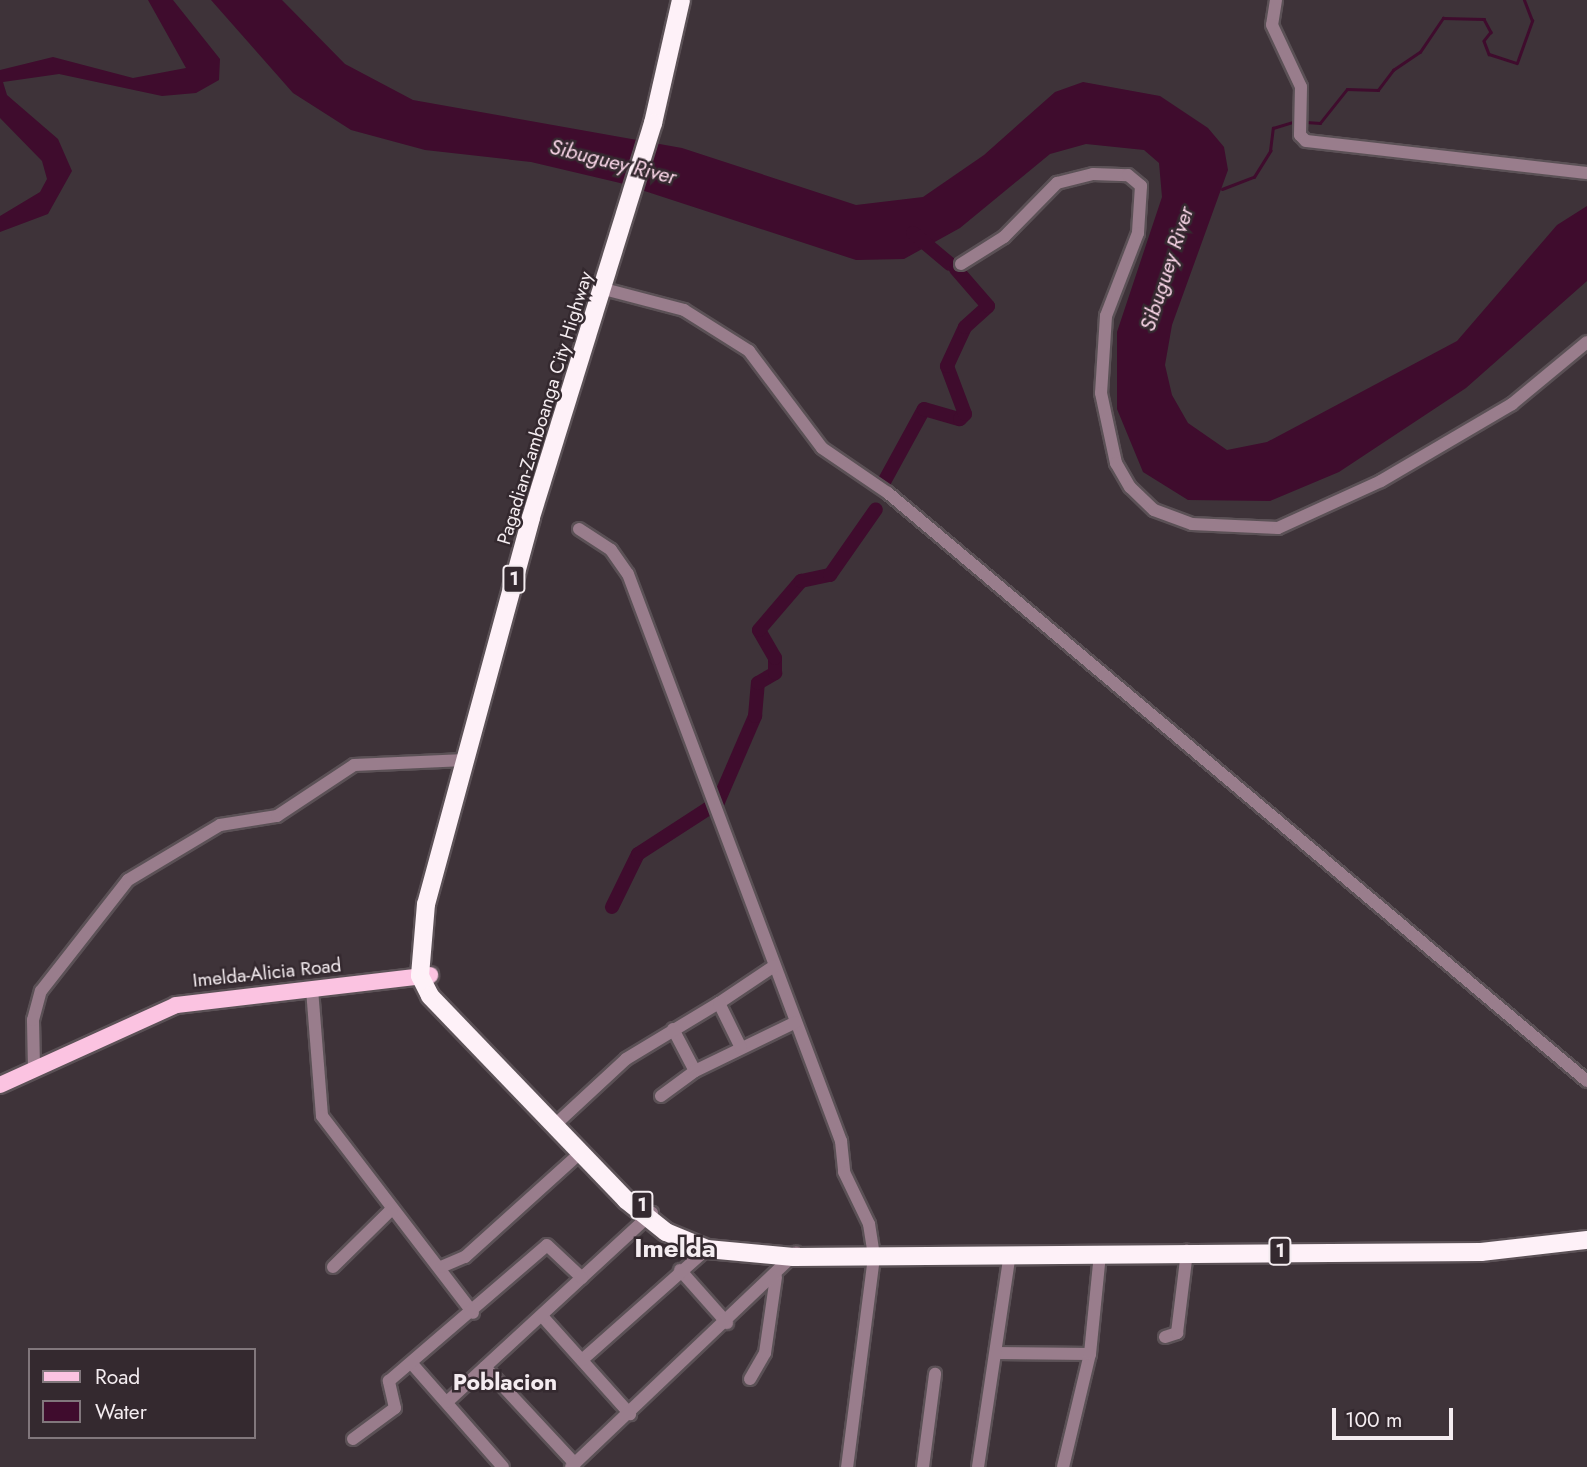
<!DOCTYPE html>
<style>
body{margin:0}
#map{position:relative;width:1587px;height:1467px;overflow:hidden;background:#3e3339;font-family:Jost,sans-serif}
div>[style]{position:absolute}
[style*='--x']{left:calc(var(--x)*1px);top:calc(var(--y)*1px);width:calc(var(--w)*1px);rotate:calc(var(--a)*1deg)}
.water>*{inset:0;background:#3f0c2d}
.stream>*{height:2.5px;margin:-1.25px;padding:0 1.25px;transform-origin:1.25px;border-radius:1.25px;background:#3f0c2d}
.river>*{height:14px;margin:-7px;padding:0 7px;transform-origin:7px;border-radius:7px;background:#3f0c2d}
.roads{filter:drop-shadow(2px 0 #5b5156) drop-shadow(-2px 0 #5b5156) drop-shadow(0 2px #5b5156) drop-shadow(0 -2px #5b5156)}
.minor>*{height:12px;margin:-6px;padding:0 6px;transform-origin:6px;border-radius:6px;background:#997d8c}
.major>*{height:16px;margin:-8px;padding:0 8px;transform-origin:8px;border-radius:8px;background:#fbc3e1}
.highway>*{height:18px;margin:-9px;padding:0 9px;transform-origin:9px;border-radius:9px;background:#fef1f8}
span{translate:-50% -50%;white-space:nowrap;text-align:center;line-height:1.15;-webkit-text-stroke:5px #34292f;paint-order:stroke}
.shield-label span{padding:2px 5px;background:#34292f;border:2px solid;border-radius:5px;-webkit-text-stroke-width:0}
.shield-label{font-size:18px;color:#f4ecf0;font-weight:700}
.street-label{font-size:19px;color:#f4ecf0}
.water-label{font-size:21px;color:#fbd7e9;font-style:italic}
.quarter-label{font-size:23px;color:#f4ecf0;font-weight:700}
.district-label{font-size:26px;color:#f4ecf0;font-weight:700}
.legend{position:absolute;left:28px;top:1348px;width:228px;height:91px;box-sizing:border-box;background:#34292f;border:2px solid #81777c;margin:0;padding:9px 12px;list-style:none;font-size:21px;color:#f4ecf0}
.legend li{display:flex;align-items:center;gap:14px;height:35px}
.legend b{width:35px;border:2px solid #81777c}
.scale{position:absolute;left:1332px;top:1408px;width:121px;height:32px;box-sizing:border-box;border:4px solid #f4ecf0;border-top:0;padding-left:9px;font-size:21px;line-height:24px;white-space:nowrap;color:#f4ecf0;-webkit-text-stroke:5px #34292f;paint-order:stroke}
</style>
<div id="map">
<div class="water">
<i style="clip-path:polygon(148px 0,173px 0,220px 59px,219px 80px,196px 93px,162px 96px,59px 74px,3px 82px,7px 95px,58px 139px,72px 171px,48px 214px,0 232px,0 216px,40px 192px,47px 179px,42px 161px,0 118px,0 70px,53px 57px,133px 78px,186px 68px)"></i>
<i style="clip-path:polygon(211px 0,282px 0,345px 64px,413px 100px,682px 148px,856px 205px,923px 197px,984px 155px,1055px 92px,1083px 82px,1160px 96px,1208px 128px,1224px 147px,1228px 170px,1172px 325px,1165px 365px,1172px 395px,1188px 423px,1227px 450px,1267px 442px,1457px 341px,1557px 225px,1587px 206px,1587px 281px,1466px 388px,1339px 472px,1270px 501px,1188px 500px,1143px 472px,1117px 409px,1117px 332px,1162px 197px,1159px 163px,1144px 150px,1086px 144px,1050px 154px,960px 228px,904px 259px,856px 260px,620px 183px,531px 162px,425px 150px,351px 130px,293px 93px)"></i>
</div>
<div class="stream">
<i style="--x:1306;--y:122;--w:14;--a:4"></i>
<i style="--x:1320;--y:123;--w:43;--a:-51.5"></i>
<i style="--x:1347;--y:89;--w:31;--a:2"></i>
<i style="--x:1378;--y:90;--w:25;--a:-53"></i>
<i style="--x:1393;--y:70;--w:32;--a:-34"></i>
<i style="--x:1420;--y:52;--w:41;--a:-55.9"></i>
<i style="--x:1443;--y:18;--w:41;--a:1.4"></i>
<i style="--x:1484;--y:19;--w:15;--a:62"></i>
<i style="--x:1491;--y:32;--w:11;--a:128"></i>
<i style="--x:1484;--y:41;--w:14;--a:69"></i>
<i style="--x:1489;--y:54;--w:29;--a:18"></i>
<i style="--x:1517;--y:63;--w:45;--a:-70.3"></i>
<i style="--x:1532;--y:21;--w:22;--a:-111"></i>
<i style="--x:1222;--y:189;--w:34;--a:-21"></i>
<i style="--x:1254;--y:177;--w:31;--a:-58"></i>
<i style="--x:1270;--y:151;--w:23;--a:-83"></i>
<i style="--x:1273;--y:128;--w:24;--a:-17"></i>
</div>
<div class="river">
<i style="--x:913;--y:233;--w:48;--a:40"></i>
<i style="--x:884;--y:482;--w:83;--a:-61.3"></i>
<i style="--x:924;--y:409;--w:37;--a:16"></i>
<i style="--x:960;--y:419;--w:7;--a:-45"></i>
<i style="--x:965;--y:414;--w:51;--a:-110.6"></i>
<i style="--x:947;--y:366;--w:43;--a:-65.2"></i>
<i style="--x:965;--y:327;--w:31;--a:-42"></i>
<i style="--x:988;--y:306;--w:49;--a:-130.9"></i>
<i style="--x:612;--y:907;--w:59;--a:-63.9"></i>
<i style="--x:638;--y:854;--w:95;--a:-33"></i>
<i style="--x:718;--y:802;--w:94;--a:-66.7"></i>
<i style="--x:755;--y:716;--w:33;--a:-85"></i>
<i style="--x:758;--y:683;--w:20;--a:-30"></i>
<i style="--x:775;--y:673;--w:15;--a:-90"></i>
<i style="--x:775;--y:658;--w:32;--a:-120"></i>
<i style="--x:759;--y:630;--w:65;--a:-49.4"></i>
<i style="--x:801;--y:581;--w:30;--a:-12"></i>
<i style="--x:830;--y:575;--w:80;--a:-55.1"></i>
</div>
<div class="roads">
<div class="minor">
<i style="--x:1276;--y:0;--w:25;--a:99"></i>
<i style="--x:1272;--y:25;--w:68;--a:64.9"></i>
<i style="--x:1301;--y:87;--w:48;--a:91.2"></i>
<i style="--x:1300;--y:135;--w:8;--a:45"></i>
<i style="--x:1306;--y:141;--w:283;--a:6.5"></i>
<i style="--x:961;--y:264;--w:51;--a:-32.1"></i>
<i style="--x:1004;--y:237;--w:76;--a:-45.5"></i>
<i style="--x:1057;--y:183;--w:37;--a:-14"></i>
<i style="--x:1093;--y:174;--w:35;--a:2"></i>
<i style="--x:1128;--y:175;--w:17;--a:40"></i>
<i style="--x:1141;--y:186;--w:47;--a:93.7"></i>
<i style="--x:1138;--y:233;--w:89;--a:111.1"></i>
<i style="--x:1106;--y:316;--w:77;--a:93.7"></i>
<i style="--x:1101;--y:393;--w:72;--a:77.9"></i>
<i style="--x:1116;--y:463;--w:28;--a:60"></i>
<i style="--x:1130;--y:487;--w:33;--a:44"></i>
<i style="--x:1154;--y:510;--w:40;--a:20.2"></i>
<i style="--x:1192;--y:524;--w:86;--a:2.7"></i>
<i style="--x:1278;--y:528;--w:113;--a:-24.5"></i>
<i style="--x:1381;--y:481;--w:152;--a:-30.4"></i>
<i style="--x:1512;--y:404;--w:97;--a:-39.6"></i>
<i style="--x:604;--y:289;--w:83;--a:14.7"></i>
<i style="--x:684;--y:310;--w:77;--a:32.2"></i>
<i style="--x:749;--y:351;--w:121;--a:53"></i>
<i style="--x:822;--y:448;--w:80;--a:34.3"></i>
<i style="--x:888;--y:493;--w:913;--a:40.07"></i>
<i style="--x:579;--y:529;--w:38;--a:33"></i>
<i style="--x:611;--y:550;--w:29;--a:55"></i>
<i style="--x:628;--y:574;--w:606;--a:69.41"></i>
<i style="--x:841;--y:1141;--w:31;--a:84"></i>
<i style="--x:844;--y:1172;--w:58;--a:64.3"></i>
<i style="--x:869;--y:1224;--w:33;--a:81"></i>
<i style="--x:874;--y:1257;--w:212;--a:97.3"></i>
<i style="--x:312;--y:989;--w:127;--a:85.5"></i>
<i style="--x:322;--y:1116;--w:248;--a:52.5"></i>
<i style="--x:719;--y:1003;--w:66;--a:-33.9"></i>
<i style="--x:673;--y:1029;--w:47;--a:62.4"></i>
<i style="--x:34;--y:1068;--w:48;--a:-91.2"></i>
<i style="--x:33;--y:1020;--w:30;--a:-75"></i>
<i style="--x:41;--y:991;--w:141;--a:-51.9"></i>
<i style="--x:128;--y:880;--w:107;--a:-30.9"></i>
<i style="--x:220;--y:825;--w:58;--a:-9"></i>
<i style="--x:277;--y:816;--w:92;--a:-33.5"></i>
<i style="--x:354;--y:765;--w:111;--a:-2.6"></i>
<i style="--x:661;--y:1096;--w:42;--a:-36.3"></i>
<i style="--x:695;--y:1071;--w:112;--a:-25.9"></i>
<i style="--x:557;--y:1123;--w:94;--a:-42.8"></i>
<i style="--x:626;--y:1059;--w:109;--a:-31.1"></i>
<i style="--x:719;--y:1003;--w:50;--a:63.9"></i>
<i style="--x:333;--y:1267;--w:83;--a:-44.5"></i>
<i style="--x:441;--y:1267;--w:26;--a:-23"></i>
<i style="--x:465;--y:1257;--w:155;--a:-42.1"></i>
<i style="--x:680;--y:1270;--w:71;--a:48.4"></i>
<i style="--x:542;--y:1316;--w:132;--a:48.1"></i>
<i style="--x:1165;--y:1337;--w:13;--a:-18"></i>
<i style="--x:1177;--y:1333;--w:83;--a:-83"></i>
<i style="--x:996;--y:1353;--w:94;--a:0.6"></i>
<i style="--x:582;--y:1360;--w:167;--a:-41.6"></i>
<i style="--x:413;--y:1365;--w:136;--a:48.6"></i>
<i style="--x:485;--y:1367;--w:132;--a:47.1"></i>
<i style="--x:750;--y:1379;--w:30;--a:-60"></i>
<i style="--x:765;--y:1353;--w:77;--a:-81.8"></i>
<i style="--x:447;--y:1402;--w:279;--a:-42.7"></i>
<i style="--x:353;--y:1439;--w:52;--a:-36.4"></i>
<i style="--x:395;--y:1408;--w:28;--a:-103"></i>
<i style="--x:389;--y:1381;--w:208;--a:-40.7"></i>
<i style="--x:547;--y:1245;--w:48;--a:43.3"></i>
<i style="--x:571;--y:1467;--w:311;--a:-43.6"></i>
<i style="--x:923;--y:1467;--w:94;--a:-82.6"></i>
<i style="--x:978;--y:1467;--w:216;--a:-81.5"></i>
<i style="--x:1063;--y:1467;--w:116;--a:-76.6"></i>
<i style="--x:1090;--y:1354;--w:101;--a:-84.3"></i>
</div>
<div class="major">
<i style="--x:0;--y:1085;--w:193;--a:-24.4"></i>
<i style="--x:176;--y:1005;--w:256;--a:-6.7"></i>
</div>
<div class="highway">
<i style="--x:681;--y:0;--w:126;--a:102.8"></i>
<i style="--x:653;--y:123;--w:413;--a:107.2"></i>
<i style="--x:531;--y:518;--w:400;--a:105.2"></i>
<i style="--x:426;--y:904;--w:72;--a:94.8"></i>
<i style="--x:420;--y:976;--w:22;--a:63"></i>
<i style="--x:430;--y:996;--w:283;--a:46.1"></i>
<i style="--x:626;--y:1200;--w:51;--a:38.7"></i>
<i style="--x:666;--y:1232;--w:44;--a:22.5"></i>
<i style="--x:707;--y:1249;--w:87;--a:5.3"></i>
<i style="--x:794;--y:1257;--w:687;--a:-0.42"></i>
<i style="--x:1481;--y:1252;--w:107;--a:-6.5"></i>
</div>
</div>
<div class="shield-label">
<span style="left:514px;top:579px">1</span>
<span style="left:642px;top:1205px">1</span>
<span style="left:1280px;top:1251px">1</span>
</div>
<div class="street-label">
<span style="left:545px;top:408px;rotate:-73deg">Pagadian-Zamboanga City Highway</span>
<span style="left:267px;top:973px;rotate:-6deg">Imelda-Alicia Road</span>
</div>
<div class="water-label">
<span style="left:613px;top:162px;rotate:14deg">Sibuguey River</span>
<span style="left:1167px;top:269px;rotate:-72deg">Sibuguey River</span>
</div>
<div class="quarter-label">
<span style="left:505px;top:1382px">Poblacion</span>
</div>
<div class="district-label">
<span style="left:675px;top:1249px">Imelda</span>
</div>
<ul class="legend">
<li><b style="height:9px;background:#fbc3e1"></b>Road</li>
<li><b style="height:19px;background:#3f0c2d"></b>Water</li>
</ul>
<div class="scale">100 m</div>
</div>
